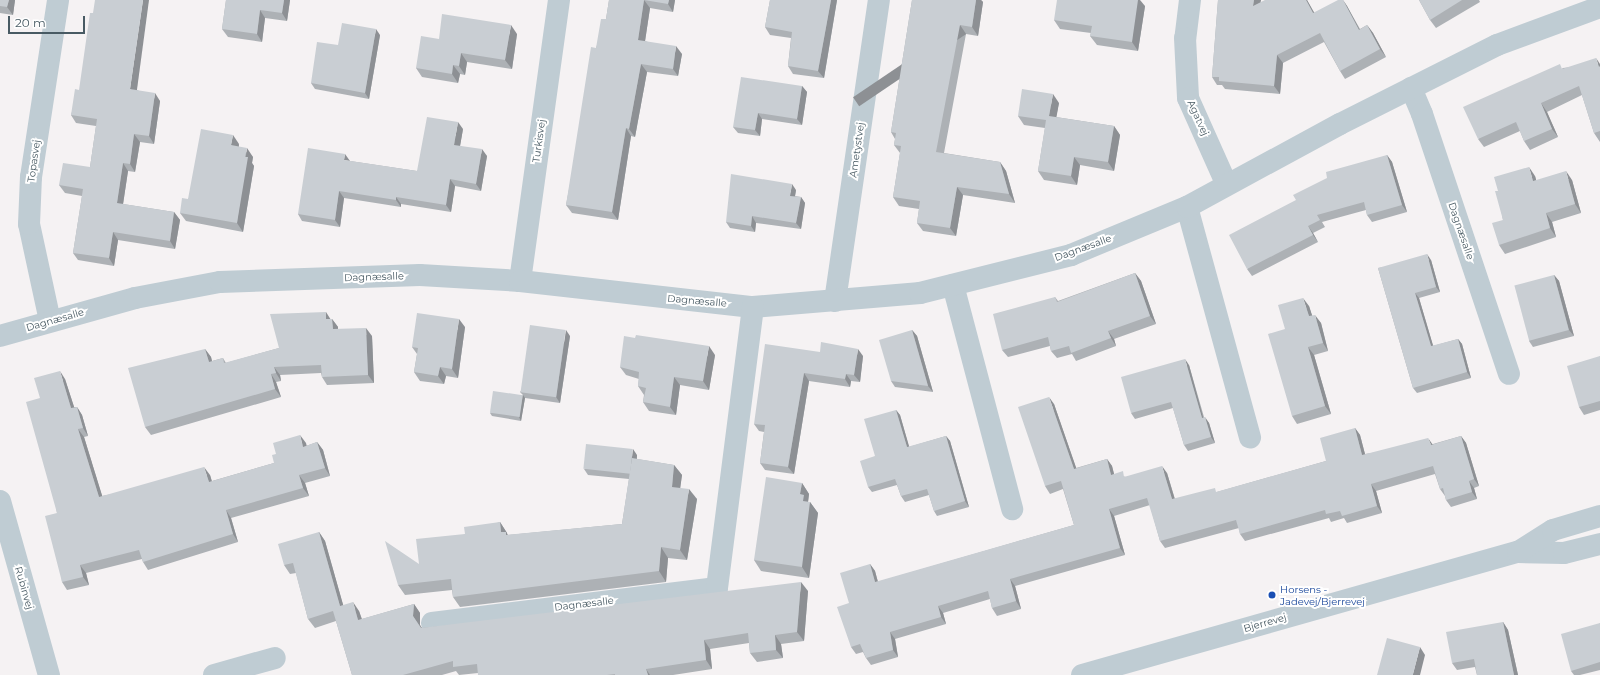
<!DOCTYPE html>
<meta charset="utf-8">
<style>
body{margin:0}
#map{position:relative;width:1600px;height:675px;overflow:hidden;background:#f5f2f3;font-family:Montserrat,sans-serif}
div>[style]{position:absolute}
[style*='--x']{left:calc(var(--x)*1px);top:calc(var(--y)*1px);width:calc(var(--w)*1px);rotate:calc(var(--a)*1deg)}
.minor>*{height:22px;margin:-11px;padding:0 11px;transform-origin:11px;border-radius:11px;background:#bfccd3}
.wall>*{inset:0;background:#adb1b5}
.shaded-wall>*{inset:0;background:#8d9094;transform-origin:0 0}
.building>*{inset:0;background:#c9ced3;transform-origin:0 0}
.dots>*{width:11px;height:11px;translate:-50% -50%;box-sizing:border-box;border:2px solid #fff;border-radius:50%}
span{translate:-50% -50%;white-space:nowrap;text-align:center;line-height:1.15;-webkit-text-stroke:4px #fff;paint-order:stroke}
.street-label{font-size:10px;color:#485a63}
.transit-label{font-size:10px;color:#164399}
.left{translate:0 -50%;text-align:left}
.scale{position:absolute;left:8px;top:16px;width:77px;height:18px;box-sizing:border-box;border:2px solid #485a63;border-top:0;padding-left:5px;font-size:12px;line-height:14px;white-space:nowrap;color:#485a63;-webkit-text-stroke:3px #fff;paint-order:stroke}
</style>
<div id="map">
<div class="minor">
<i style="--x:1190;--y:0;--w:38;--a:97"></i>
<i style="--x:1185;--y:38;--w:60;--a:87.1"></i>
<i style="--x:1188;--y:98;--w:95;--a:65.9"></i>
<i style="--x:1411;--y:88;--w:28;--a:67"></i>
<i style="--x:1422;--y:114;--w:274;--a:71.5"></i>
<i style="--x:1187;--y:207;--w:239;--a:74.7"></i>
<i style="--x:520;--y:281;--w:284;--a:-82.1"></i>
<i style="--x:953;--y:285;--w:232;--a:75.2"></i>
<i style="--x:835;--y:301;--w:304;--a:-81.7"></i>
<i style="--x:50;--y:321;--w:99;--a:-102.2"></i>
<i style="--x:29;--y:224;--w:47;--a:-87.6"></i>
<i style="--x:31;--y:177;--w:179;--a:-81.3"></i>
<i style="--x:0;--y:336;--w:140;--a:-15.7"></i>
<i style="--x:135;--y:298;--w:86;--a:-10.7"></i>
<i style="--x:220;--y:282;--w:200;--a:-2"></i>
<i style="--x:420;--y:275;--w:100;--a:3.4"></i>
<i style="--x:520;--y:281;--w:234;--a:6.4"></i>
<i style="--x:753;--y:307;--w:168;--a:-4.8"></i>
<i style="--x:920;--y:293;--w:156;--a:-14.1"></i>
<i style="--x:1071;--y:255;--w:126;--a:-22.5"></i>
<i style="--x:1187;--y:207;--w:174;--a:-28.5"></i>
<i style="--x:1340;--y:124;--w:176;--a:-26.7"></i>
<i style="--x:1497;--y:45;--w:110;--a:-20.3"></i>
<i style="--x:0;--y:501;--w:181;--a:74.3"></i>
<i style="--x:1518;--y:552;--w:46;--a:1.2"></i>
<i style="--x:1564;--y:553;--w:37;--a:-14"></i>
<i style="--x:432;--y:623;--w:287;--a:-7"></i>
<i style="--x:717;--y:588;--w:283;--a:-82.7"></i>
<i style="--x:214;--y:675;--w:63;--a:-15.6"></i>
<i style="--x:1082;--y:675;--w:453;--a:-15.8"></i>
<i style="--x:1518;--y:552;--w:41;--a:-32.2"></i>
<i style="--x:1553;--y:530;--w:49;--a:-16.6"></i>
</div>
<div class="wall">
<i style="clip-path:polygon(0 0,15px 0,13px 15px,0 13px)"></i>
<i style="clip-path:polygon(226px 0,290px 0,287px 21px,265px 18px,262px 42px,228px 37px,222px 29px)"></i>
<i style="clip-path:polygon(609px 0,675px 0,673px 12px,650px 8px,645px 41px,682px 54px,678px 76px,647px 72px,635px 137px,631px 136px,618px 220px,572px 213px,566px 205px,596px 48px,606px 19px)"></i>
<i style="clip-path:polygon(770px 0,837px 0,824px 78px,793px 74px,788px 66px,791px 38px,770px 35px,765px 27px)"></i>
<i style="clip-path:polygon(912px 0,981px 0,983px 2px,978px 36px,966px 34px,944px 153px,1000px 162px,1006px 171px,1015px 203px,963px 195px,956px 236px,923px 231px,917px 223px,919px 209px,899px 206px,893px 197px,900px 153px,894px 145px,895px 139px,891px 132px)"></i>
<i style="clip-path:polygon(1218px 0,1261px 0,1260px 2px,1307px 0,1314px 13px,1343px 0,1347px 6px,1360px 29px,1367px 25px,1373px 33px,1386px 57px,1345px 79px,1340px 71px,1324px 42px,1283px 63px,1280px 94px,1225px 89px,1222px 85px,1217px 85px,1212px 77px)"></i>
<i style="clip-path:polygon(1419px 0,1479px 0,1480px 2px,1436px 28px,1430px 20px)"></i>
<i style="clip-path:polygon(1145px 6px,1138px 51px,1097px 45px,1090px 36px,1091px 33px,1060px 29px,1054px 20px)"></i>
<i style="clip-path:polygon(517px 34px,512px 69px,467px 62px,465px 75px,460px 74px,458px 83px,422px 77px,416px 68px,439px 39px)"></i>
<i style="clip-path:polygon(380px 35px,369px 99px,315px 89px,311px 83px,338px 45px)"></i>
<i style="clip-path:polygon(1600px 64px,1600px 142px,1594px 133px,1582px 95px,1547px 112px,1558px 137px,1530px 150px,1524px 141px,1520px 131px,1484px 147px,1478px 139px,1563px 68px)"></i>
<i style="clip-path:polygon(802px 86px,807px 92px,802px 125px,762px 119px,760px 136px,738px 133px,733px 127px)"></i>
<i style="clip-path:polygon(79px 90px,137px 90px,160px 101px,154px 144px,140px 142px,135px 172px,128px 171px,123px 204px,174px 212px,180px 220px,175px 249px,118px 240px,114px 266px,78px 260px,73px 253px,82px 196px,65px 193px,59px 185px,90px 167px,96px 126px,76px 123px,71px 115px)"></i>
<i style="clip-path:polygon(1059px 103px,1056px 117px,1114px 126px,1120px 135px,1114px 171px,1080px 165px,1077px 185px,1044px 180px,1038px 171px,1045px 128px,1024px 125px,1018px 116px)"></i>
<i style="clip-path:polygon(463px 129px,460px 146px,487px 156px,481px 191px,455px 186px,451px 212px,401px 204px,401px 207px,344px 198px,340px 227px,302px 221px,298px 214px,350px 161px,417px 171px)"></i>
<i style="clip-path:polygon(239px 144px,239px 147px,253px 157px,252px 163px,254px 166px,243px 232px,186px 221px,180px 213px,188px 199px)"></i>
<i style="clip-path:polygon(1387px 155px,1392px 162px,1407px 212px,1372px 222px,1367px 215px,1366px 210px,1322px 222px,1325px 227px,1313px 233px,1318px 242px,1252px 276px,1247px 269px)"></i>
<i style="clip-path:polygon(1535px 176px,1536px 180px,1572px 180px,1581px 213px,1552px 222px,1556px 237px,1505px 254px,1499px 245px,1503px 220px,1498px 191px)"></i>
<i style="clip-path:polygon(796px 190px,795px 196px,801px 197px,805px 203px,801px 229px,756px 223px,755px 232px,730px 228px,726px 222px)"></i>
<i style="clip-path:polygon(1431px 260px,1440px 292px,1419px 298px,1433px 346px,1458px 339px,1462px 344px,1471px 378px,1417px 393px,1413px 388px,1378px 268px)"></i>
<i style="clip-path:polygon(1135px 273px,1141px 281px,1156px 324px,1114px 339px,1116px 346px,1076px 361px,1072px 354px,1057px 358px,1051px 351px,1050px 346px,1008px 357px,1002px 350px,1055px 297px,1058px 301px)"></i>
<i style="clip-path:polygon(1554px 275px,1559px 281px,1574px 336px,1533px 347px,1529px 341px)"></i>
<i style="clip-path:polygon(1309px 306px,1312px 316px,1321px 323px,1328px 351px,1314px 355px,1331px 414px,1297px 424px,1292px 416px,1285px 329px)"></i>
<i style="clip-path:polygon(331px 319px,332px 319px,338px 327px,338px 329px,372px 336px,374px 383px,327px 385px,322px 377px,321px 373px,280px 375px,281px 381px,276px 382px,281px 397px,151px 435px,145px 427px,205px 349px,211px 357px,212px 361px,223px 358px,226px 363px,279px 348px)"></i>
<i style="clip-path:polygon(465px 327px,458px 378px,446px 376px,444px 384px,420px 381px,414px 372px,417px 354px,412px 347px)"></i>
<i style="clip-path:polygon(912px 330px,917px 336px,933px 392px,895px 387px,891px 381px)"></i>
<i style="clip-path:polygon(570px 336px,560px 403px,525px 398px,521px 421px,492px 416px,490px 413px,523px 395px,520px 392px)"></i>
<i style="clip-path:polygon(820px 352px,863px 356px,860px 382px,851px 381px,850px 387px,809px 381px,794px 474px,765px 470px,760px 463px,764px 432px,759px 431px,754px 424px)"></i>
<i style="clip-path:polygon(715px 355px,709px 390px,680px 385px,676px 415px,649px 411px,643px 402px,644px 395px,638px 386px,639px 379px,626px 375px,620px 367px)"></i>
<i style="clip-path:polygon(1600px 356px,1600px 410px,1584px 415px,1579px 407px)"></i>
<i style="clip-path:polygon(1189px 365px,1204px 417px,1209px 423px,1215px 443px,1188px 451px,1184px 445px,1173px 408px,1135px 419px,1131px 413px)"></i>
<i style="clip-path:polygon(65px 379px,74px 407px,77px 407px,82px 415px,88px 436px,84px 437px,102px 496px,210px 475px,212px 481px,274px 463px,276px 454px,306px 443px,306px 446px,317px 442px,323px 450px,330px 476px,305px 483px,309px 496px,231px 518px,238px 542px,148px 570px,143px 562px,142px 559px,86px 573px,89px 585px,67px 590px,62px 582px,57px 513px,40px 398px)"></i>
<i style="clip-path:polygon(1054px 404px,1076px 468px,1107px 459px,1112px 466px,1114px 474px,1126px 477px,1167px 473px,1175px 499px,1217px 492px,1326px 461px,1355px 428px,1360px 435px,1365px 454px,1433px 444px,1461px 436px,1466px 443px,1479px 486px,1474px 488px,1477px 499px,1451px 507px,1446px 500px,1445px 496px,1440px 489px,1435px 474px,1376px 491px,1382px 513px,1347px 523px,1344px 518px,1331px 522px,1329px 518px,1245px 541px,1240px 534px,1239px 528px,1165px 548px,1160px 541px,1150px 505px,1114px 516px,1125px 555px,1015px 586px,1021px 609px,997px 616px,992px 608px,990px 599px,943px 613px,946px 624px,895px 639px,898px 657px,871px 665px,866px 658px,863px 652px,856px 654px,851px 647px,849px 603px,870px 564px,875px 571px,878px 582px,1074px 525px,1063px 489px,1050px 494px,1045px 486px)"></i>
<i style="clip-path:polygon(896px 410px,900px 415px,909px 447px,946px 436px,950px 441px,969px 507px,937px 516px,934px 511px,929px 495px,905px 502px,901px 496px,897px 485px,872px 492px,868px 487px,875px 456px)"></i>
<i style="clip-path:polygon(637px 455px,637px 459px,674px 465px,682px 475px,680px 488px,697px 499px,687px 560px,668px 558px,666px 582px,460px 607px,453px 597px,452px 590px,405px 595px,398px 585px,419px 564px,465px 534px,500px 522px,507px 533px,508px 535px,622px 524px,629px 479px,588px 475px,584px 469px)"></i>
<i style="clip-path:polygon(802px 483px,809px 494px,808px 502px,810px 502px,818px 513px,809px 578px,761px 571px,754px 560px)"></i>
<i style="clip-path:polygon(319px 532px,325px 541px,343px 605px,359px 611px,362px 619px,414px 604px,420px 613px,420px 625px,422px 628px,808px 591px,804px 641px,781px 644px,783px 658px,757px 662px,750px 653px,749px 643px,710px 649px,712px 669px,673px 675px,478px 675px,478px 673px,459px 675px,456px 671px,442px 675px,352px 675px,336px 621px,315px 628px,308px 619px,296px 573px,290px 574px,284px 565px)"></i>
<i style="clip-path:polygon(1503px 622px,1508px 630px,1518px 675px,1477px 675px,1475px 667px,1457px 670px,1452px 663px)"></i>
<i style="clip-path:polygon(1600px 623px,1600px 670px,1580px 675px,1574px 675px,1571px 671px)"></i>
</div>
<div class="shaded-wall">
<i style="clip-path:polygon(9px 0,15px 0,13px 15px,7px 7px)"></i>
<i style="clip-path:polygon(143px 0,149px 0,136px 97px,130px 89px)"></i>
<i style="clip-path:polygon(284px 0,290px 0,287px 21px,282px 13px)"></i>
<i style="clip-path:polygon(644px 0,650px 8px,644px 48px,638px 40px)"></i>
<i style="clip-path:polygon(669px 0,675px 0,673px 12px,668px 4px)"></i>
<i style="clip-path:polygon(831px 0,837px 0,824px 78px,818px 71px)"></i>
<i style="clip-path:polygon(976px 0,981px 0,983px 2px,978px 36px,972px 27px)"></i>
<i style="clip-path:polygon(1134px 0,1140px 0,1145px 6px,1138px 51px,1132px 42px)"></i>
<i style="clip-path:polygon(1254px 0,1261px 0,1258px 14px,1253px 6px)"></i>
<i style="clip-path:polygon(1306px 0,1307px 0,1319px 21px,1313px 13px)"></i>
<i style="clip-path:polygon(1343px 0,1347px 6px,1364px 38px,1359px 30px)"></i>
<i style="clip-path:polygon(260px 10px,265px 18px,262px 42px,257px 34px)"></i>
<i style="clip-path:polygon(511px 25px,517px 34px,512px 69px,505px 60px)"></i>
<i style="left:960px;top:25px;width:11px;height:129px;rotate:56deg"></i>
<i style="clip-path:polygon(1367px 25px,1373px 33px,1386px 57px,1380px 49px)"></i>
<i style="clip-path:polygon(376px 29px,380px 35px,369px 99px,365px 93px)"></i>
<i style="clip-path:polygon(676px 46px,682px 54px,678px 76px,673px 69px)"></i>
<i style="clip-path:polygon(461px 53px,467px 62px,465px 75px,459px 66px)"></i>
<i style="clip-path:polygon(1277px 55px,1283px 63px,1280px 94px,1274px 86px)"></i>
<i style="clip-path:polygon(1596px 58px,1600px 64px,1600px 68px,1599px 67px)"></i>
<i style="clip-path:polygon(641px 64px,647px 72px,635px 137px,629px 129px)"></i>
<i style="clip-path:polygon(453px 65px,460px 74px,458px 83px,452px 74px)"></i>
<i style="clip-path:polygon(802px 86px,807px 92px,802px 125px,797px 119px)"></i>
<i style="clip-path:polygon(155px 93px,160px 101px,154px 144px,149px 136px)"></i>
<i style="clip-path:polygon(1053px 94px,1059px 103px,1055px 125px,1049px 116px)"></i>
<i style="clip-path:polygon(1541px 103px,1547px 112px,1558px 137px,1552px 129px)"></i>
<i style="clip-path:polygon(758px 113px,762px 119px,760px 136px,755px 130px)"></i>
<i style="clip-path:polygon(458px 122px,463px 129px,459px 152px,454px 145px)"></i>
<i style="clip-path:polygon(1114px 126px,1120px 135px,1114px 171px,1108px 162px)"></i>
<i style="clip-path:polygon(626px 128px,631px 136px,618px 220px,612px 212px)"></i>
<i style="clip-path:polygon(134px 134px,140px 142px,135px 172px,130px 164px)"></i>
<i style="clip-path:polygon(233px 135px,239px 144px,237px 154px,231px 145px)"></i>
<i style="clip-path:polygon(247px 148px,253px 157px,252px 163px,254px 166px,243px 232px,237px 223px)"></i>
<i style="clip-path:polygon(482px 149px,487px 156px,481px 191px,476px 184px)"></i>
<i style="clip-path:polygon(345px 154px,350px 161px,344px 160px)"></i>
<i style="clip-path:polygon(1387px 155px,1392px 162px,1407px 212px,1402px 205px)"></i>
<i style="clip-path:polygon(1074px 157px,1080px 165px,1077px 185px,1071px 176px)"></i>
<i style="clip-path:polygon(1000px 162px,1006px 171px,1015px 203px,1009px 194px)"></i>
<i style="clip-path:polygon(123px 163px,128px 171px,122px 211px,117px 203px)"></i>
<i style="clip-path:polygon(1529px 167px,1535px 176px,1539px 190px,1533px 181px)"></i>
<i style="clip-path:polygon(1566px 171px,1572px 180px,1581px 213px,1575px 204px)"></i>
<i style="clip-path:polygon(450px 179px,455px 186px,451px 212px,446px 205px)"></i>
<i style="clip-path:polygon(792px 184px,796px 190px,794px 202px,790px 196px)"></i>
<i style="clip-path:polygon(957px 187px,963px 195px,956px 236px,950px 228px)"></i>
<i style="clip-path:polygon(339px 191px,344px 198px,340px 227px,335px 220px)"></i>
<i style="clip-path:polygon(396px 197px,401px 204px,401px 207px,396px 200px)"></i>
<i style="clip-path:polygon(801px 197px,805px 203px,801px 229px,796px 223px)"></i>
<i style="clip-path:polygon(174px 212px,180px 220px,175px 249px,170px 241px)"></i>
<i style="clip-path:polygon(1546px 213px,1552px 222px,1556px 237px,1550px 228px)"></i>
<i style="clip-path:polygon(752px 216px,756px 223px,755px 232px,751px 226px)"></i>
<i style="clip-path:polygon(1308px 226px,1313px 233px,1318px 242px,1313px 235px)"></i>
<i style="clip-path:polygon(113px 232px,118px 240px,114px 266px,109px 258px)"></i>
<i style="clip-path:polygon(1427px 254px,1431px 260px,1440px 292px,1436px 287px)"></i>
<i style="clip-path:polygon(1135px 273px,1141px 281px,1156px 324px,1150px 316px)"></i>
<i style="clip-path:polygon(1554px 275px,1559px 281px,1574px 336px,1569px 330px)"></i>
<i style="clip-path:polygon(1415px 293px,1419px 298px,1435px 352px,1431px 346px)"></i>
<i style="clip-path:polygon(1303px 298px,1309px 306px,1315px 324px,1309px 316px)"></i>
<i style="clip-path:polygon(326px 312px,331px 320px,326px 319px)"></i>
<i style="clip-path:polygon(1315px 315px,1321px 323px,1328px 351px,1323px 343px)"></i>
<i style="clip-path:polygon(332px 319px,338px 327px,338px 337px,333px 329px)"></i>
<i style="clip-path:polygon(459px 319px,465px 327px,458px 378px,452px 369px)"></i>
<i style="clip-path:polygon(366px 328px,372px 336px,374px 383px,368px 375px)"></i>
<i style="clip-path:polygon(566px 330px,570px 336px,560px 403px,556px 397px)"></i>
<i style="clip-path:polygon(912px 330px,917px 336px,933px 392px,928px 386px)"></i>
<i style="clip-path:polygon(1108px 331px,1114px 339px,1116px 346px,1111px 338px)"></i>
<i style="clip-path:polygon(1458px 339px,1462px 344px,1471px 378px,1467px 372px)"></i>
<i style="clip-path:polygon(709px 346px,715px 355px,709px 390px,703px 381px)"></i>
<i style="clip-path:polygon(1308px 347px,1314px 355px,1331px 414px,1325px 406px)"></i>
<i style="clip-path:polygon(205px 349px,211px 357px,214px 370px,209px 362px)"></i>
<i style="clip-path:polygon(858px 349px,863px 356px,860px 382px,854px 375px)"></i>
<i style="clip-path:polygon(1185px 359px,1189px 365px,1205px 424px,1202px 418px)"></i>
<i style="clip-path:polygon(274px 367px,280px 375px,281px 381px,276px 373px)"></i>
<i style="clip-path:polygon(440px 367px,446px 376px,444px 384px,438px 376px)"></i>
<i style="clip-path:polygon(60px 371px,65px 379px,77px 416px,71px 408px)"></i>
<i style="clip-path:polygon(804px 373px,809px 381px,794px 474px,788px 467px)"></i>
<i style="clip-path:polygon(271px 374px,276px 382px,281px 397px,275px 389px)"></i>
<i style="clip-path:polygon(846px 374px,851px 381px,850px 387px,845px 379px)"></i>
<i style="clip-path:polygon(674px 377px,680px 385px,676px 415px,670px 407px)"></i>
<i style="clip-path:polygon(523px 395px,525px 398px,521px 421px,519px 417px)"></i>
<i style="clip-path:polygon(1049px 397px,1054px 404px,1079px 476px,1074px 469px)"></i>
<i style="clip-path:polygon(77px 407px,82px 415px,88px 436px,83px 428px)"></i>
<i style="clip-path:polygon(896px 410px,900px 415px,911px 453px,907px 447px)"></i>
<i style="clip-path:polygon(1205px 417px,1209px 423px,1215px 443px,1211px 437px)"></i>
<i style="clip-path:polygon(1355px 428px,1360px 435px,1367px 462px,1362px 455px)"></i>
<i style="clip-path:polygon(78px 429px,84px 437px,105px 505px,99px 497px)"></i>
<i style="clip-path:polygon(300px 435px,306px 443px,309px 455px,303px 447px)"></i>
<i style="clip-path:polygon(946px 436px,950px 441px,969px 507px,965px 501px)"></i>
<i style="clip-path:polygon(1461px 436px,1466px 443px,1479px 486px,1474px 479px)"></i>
<i style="clip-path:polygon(1428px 438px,1433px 445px,1431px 445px)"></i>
<i style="clip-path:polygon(317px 442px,323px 450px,330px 476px,325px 468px)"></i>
<i style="clip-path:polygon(633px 449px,637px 455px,635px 480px,630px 474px)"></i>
<i style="clip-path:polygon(1107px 459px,1112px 466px,1116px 482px,1111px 475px)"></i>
<i style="clip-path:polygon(674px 465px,682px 475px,679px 497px,672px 487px)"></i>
<i style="clip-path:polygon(1162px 466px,1167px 473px,1177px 507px,1172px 499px)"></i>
<i style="clip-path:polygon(204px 467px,210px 475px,214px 490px,209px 482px)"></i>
<i style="clip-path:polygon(299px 475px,305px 483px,309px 496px,303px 488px)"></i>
<i style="clip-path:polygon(1469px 481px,1474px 488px,1477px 499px,1472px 492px)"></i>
<i style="clip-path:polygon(802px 483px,809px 494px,808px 502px,810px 504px,810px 502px,818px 513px,809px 578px,802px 567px,803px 501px,800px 494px)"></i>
<i style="clip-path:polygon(1371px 484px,1376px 491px,1382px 513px,1377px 506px)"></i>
<i style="clip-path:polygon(689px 489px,697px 499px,687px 560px,680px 550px)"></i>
<i style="clip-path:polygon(1109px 509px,1114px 516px,1125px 555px,1120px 548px)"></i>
<i style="clip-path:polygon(226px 510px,231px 518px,238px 542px,233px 534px)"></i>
<i style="clip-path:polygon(500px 522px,507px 533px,507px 534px,513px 542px,501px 532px)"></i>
<i style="clip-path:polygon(319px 532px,325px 541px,346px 615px,340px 606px)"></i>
<i style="clip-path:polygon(661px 547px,668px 558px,666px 582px,659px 571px)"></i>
<i style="clip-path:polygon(870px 564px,875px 571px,880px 590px,875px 582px)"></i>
<i style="clip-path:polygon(80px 565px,86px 573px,89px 585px,83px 577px)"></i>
<i style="clip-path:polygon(1010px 579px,1015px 586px,1021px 609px,1016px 601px)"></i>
<i style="clip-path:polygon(801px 582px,808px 591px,804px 641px,797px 632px)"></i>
<i style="clip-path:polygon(353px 602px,359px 611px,365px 629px,358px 620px)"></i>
<i style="clip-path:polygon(414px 604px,420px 613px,420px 625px,427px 637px,413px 616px)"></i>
<i style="clip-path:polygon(938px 606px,943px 613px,946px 624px,941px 617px)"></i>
<i style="clip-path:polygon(1503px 622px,1508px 630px,1518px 675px,1514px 675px)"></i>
<i style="clip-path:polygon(890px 632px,895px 639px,898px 657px,893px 650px)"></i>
<i style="clip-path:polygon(775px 635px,781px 644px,783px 658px,776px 650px)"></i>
<i style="clip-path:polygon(704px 640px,710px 649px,712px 669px,706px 660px)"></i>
<i style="clip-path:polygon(1420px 647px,1425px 655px,1420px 675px,1413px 675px,1413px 674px)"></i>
<i style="clip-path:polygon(646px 669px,650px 675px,648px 675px)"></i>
</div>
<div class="building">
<i style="clip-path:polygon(0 0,9px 0,7px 7px,0 6px)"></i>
<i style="clip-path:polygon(95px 0,143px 0,130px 89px,155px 93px,149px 136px,134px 134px,130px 164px,123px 163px,117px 203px,174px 212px,170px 241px,113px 232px,109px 258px,73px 253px,83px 189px,59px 185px,63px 163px,90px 167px,97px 119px,71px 115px,75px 89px,79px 90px,90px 13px,93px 13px)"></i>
<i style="clip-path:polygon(226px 0,284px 0,282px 13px,260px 10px,257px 34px,222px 29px)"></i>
<i style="clip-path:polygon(609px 0,669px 0,668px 4px,644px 0,638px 40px,676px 46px,673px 69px,641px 64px,629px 129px,626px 128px,612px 212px,566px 205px,591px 47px,596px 48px,601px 19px,606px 19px)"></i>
<i style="clip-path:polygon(770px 0,831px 0,818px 71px,788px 66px,792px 32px,765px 27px)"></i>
<i style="clip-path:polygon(912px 0,976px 0,972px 27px,960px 25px,936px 152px,1000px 162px,1009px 194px,957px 187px,950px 228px,917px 223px,920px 201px,893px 197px,901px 146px,894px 145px,896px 133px,891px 132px)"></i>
<i style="clip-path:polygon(1057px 0,1138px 0,1132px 42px,1090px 36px,1092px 26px,1054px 20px)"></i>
<i style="clip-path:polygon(1218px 0,1254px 0,1253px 6px,1265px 0,1306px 0,1313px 13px,1338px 0,1343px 0,1359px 30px,1367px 25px,1380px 49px,1340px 71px,1320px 33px,1277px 55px,1274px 86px,1219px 81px,1219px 77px,1212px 77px)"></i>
<i style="clip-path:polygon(1419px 0,1462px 0,1430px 20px)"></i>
<i style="clip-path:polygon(442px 14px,511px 25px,505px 60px,461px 53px,459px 66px,453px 65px,452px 74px,416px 68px,421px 36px,439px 39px)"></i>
<i style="clip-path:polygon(342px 23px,376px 29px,365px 93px,311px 83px,317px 42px,338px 45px)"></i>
<i style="clip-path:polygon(1596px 58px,1599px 67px,1600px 66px,1600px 131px,1594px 133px,1579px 86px,1541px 103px,1552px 129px,1524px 141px,1516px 122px,1478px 139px,1463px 107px,1560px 64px,1562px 69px)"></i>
<i style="clip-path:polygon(741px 77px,802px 86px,797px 119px,758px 113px,755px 130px,733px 127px)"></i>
<i style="clip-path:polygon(1022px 89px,1053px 94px,1049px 116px,1114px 126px,1108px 162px,1074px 157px,1071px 176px,1038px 171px,1046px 120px,1018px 116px)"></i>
<i style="clip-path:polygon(427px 117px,458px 122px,454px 145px,482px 149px,476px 184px,450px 179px,446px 205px,396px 197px,396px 200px,339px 191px,335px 220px,298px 214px,308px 148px,345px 154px,344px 160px,417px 171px)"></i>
<i style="clip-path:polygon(201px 129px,233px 135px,231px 145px,247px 148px,245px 157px,248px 157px,237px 223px,180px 213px,182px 198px,188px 199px)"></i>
<i style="clip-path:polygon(1387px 155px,1402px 205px,1367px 215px,1364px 202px,1317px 215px,1320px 220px,1308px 226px,1313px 235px,1247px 269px,1229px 235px,1296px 200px,1293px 195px,1327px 178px,1326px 172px)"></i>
<i style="clip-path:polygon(1529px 167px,1533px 181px,1566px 171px,1575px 204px,1546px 213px,1550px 228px,1499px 245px,1492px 223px,1503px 220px,1495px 191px,1498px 191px,1494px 177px)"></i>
<i style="clip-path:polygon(731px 174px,792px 184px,790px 196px,801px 197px,796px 223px,752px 216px,751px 226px,726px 222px)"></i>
<i style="clip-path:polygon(1427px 254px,1436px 287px,1415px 293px,1431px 346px,1458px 339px,1467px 372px,1413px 388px,1378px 268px)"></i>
<i style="clip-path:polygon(1135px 273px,1150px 316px,1108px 331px,1111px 338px,1071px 353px,1069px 346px,1051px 351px,1048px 337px,1002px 350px,993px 314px,1055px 297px,1057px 302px)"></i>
<i style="left:1554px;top:275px;width:57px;height:41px;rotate:75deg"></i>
<i style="clip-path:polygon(1303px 298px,1309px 316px,1315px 315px,1323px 343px,1308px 347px,1325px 406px,1292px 416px,1268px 334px,1285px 329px,1278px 305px)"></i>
<i style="clip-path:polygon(326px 312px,326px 319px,332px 319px,333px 329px,366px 328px,368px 375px,322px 377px,321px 365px,274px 367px,276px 373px,271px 374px,275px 389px,145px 427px,128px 368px,205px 349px,209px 362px,223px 358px,224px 363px,279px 348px,270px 314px)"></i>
<i style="clip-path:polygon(417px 313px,459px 319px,452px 369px,440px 367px,438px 376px,414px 372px,418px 348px,412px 347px)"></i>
<i style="left:530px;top:325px;width:36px;height:68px;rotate:8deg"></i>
<i style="clip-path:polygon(912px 330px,928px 386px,891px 381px,879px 340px)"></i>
<i style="clip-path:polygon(636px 335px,709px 346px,703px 381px,674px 377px,670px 407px,643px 402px,646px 388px,638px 386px,639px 372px,620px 367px,624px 336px,635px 338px)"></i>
<i style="clip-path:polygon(821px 342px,858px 349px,854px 375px,846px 374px,845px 379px,804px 373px,788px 467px,760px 463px,765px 425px,754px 424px,765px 344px,820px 352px)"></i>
<i style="clip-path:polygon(1600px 356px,1600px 401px,1579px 407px,1567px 366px)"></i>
<i style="clip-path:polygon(1185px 359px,1202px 418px,1205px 417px,1211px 437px,1184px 445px,1171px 402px,1131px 413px,1121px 377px)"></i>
<i style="clip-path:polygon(60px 371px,71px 408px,77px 407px,83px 428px,78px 429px,99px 497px,204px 467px,209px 482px,274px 463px,272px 455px,276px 454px,273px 443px,300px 435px,303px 447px,317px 442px,325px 468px,299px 475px,303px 488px,226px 510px,233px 534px,143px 562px,139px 550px,80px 565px,83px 577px,62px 582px,45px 516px,57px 513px,26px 402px,40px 398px,34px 378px)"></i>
<i style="left:493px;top:391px;width:30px;height:22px;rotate:8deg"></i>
<i style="clip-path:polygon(1049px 397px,1074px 469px,1107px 459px,1111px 475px,1123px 471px,1124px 477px,1162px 466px,1172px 499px,1215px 488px,1216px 492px,1326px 461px,1320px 438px,1355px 428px,1362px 455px,1428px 438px,1431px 445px,1461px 436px,1474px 479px,1469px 481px,1472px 492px,1446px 500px,1443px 488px,1440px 489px,1433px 466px,1371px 484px,1377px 506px,1342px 516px,1340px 511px,1326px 514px,1325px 510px,1240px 534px,1236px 520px,1160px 541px,1147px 498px,1109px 509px,1120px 548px,1010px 579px,1016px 601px,992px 608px,988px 591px,938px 606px,941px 617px,890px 632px,893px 650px,866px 658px,860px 644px,851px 647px,837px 607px,849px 603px,840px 573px,870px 564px,875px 582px,1074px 525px,1061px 481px,1045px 486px,1018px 407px)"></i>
<i style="clip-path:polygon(896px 410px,907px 447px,946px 436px,965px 501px,934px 511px,927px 489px,901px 496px,895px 479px,868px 487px,860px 461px,875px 456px,864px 419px)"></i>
<i style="left:586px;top:444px;width:47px;height:25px;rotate:6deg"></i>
<i style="clip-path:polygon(632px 458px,674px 465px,672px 487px,689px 489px,680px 550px,661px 547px,659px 571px,453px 597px,451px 579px,398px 585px,385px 541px,419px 564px,416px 539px,465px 534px,464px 527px,500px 522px,501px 532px,506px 532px,506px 535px,622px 524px)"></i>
<i style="clip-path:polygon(766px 477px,802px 483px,800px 494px,804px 495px,803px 501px,810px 502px,802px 567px,754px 560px)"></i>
<i style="clip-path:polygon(319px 532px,340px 606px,353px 602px,358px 620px,414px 604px,413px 616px,421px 628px,801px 582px,797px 632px,775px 635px,776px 650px,750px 653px,748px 633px,704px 640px,706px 660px,646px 669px,648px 675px,615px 675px,615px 674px,607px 675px,478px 675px,477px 664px,453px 667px,453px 661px,403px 675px,352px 675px,333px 611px,308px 619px,293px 563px,284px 565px,278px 544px)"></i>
<i style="clip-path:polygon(1503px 622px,1514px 675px,1477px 675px,1474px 659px,1452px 663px,1446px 632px)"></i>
<i style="clip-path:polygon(1600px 623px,1600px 662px,1571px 671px,1561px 634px)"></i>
<i style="clip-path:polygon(1387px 638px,1420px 647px,1413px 674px,1413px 675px,1377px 675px)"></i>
</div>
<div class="dots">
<i style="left:1272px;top:595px;background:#1a4fb4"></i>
</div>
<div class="street-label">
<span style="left:1198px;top:118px;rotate:66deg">Agatvej</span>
<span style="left:539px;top:141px;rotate:-82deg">Turkisvej</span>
<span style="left:857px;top:150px;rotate:-82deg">Ametystvej</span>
<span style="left:34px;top:161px;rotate:-82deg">Topasvej</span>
<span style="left:1461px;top:231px;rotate:71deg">Dagnæsalle</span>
<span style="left:1083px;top:248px;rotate:-20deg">Dagnæsalle</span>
<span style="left:374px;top:277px;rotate:-2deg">Dagnæsalle</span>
<span style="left:697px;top:301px;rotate:5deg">Dagnæsalle</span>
<span style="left:55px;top:320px;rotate:-16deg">Dagnæsalle</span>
<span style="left:24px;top:588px;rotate:74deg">Rubinvej</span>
<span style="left:584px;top:604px;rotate:-7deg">Dagnæsalle</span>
<span style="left:1265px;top:623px;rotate:-16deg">Bjerrevej</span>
</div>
<div class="transit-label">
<span class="left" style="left:1280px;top:595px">Horsens -<br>Jadevej/Bjerrevej</span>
</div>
<div class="scale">20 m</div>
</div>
